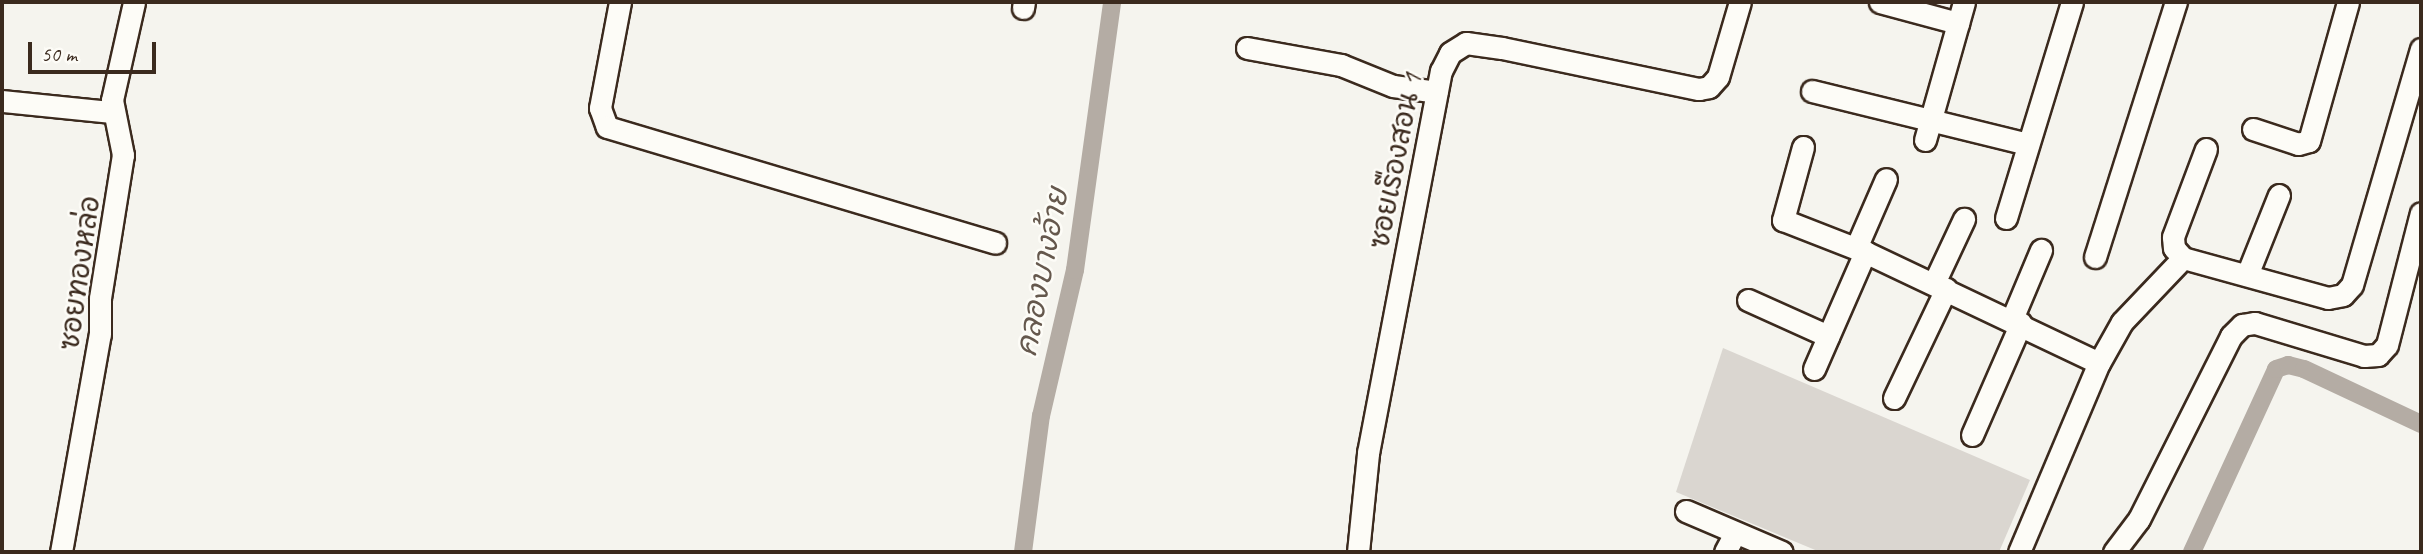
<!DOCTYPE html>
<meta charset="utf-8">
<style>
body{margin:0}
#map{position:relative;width:2423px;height:554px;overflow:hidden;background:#f5f4ee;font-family:Caveat,"Playpen Sans Thai",sans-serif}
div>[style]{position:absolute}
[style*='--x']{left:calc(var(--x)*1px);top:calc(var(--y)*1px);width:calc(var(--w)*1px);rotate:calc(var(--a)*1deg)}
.green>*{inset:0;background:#dad6d0}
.canal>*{height:18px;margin:-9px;padding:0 9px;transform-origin:9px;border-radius:9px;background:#b4aca4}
.roads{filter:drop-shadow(2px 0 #3b2a1e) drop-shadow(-2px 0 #3b2a1e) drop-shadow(0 2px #3b2a1e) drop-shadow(0 -2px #3b2a1e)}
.minor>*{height:21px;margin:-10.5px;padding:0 10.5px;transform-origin:10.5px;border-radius:10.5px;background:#fdfcf7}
span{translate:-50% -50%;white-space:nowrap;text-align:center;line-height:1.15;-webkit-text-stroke:5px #fdfcf7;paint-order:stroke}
.street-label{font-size:28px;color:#3b2a1e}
.water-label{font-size:30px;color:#65584d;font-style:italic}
.frame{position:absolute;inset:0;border:4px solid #3b2a1e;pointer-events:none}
.scale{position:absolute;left:28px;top:42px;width:128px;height:32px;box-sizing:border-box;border:4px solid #3b2a1e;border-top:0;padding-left:9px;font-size:21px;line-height:24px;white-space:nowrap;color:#3b2a1e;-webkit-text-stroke:5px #fdfcf7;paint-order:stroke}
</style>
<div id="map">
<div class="green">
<i style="clip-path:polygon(1723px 348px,2030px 480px,1999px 552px,1820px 552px,1676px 492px)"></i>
</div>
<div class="canal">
<i style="--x:1023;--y:552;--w:137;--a:-82.5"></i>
<i style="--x:1041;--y:416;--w:150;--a:-76.9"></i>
<i style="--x:1075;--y:270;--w:271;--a:-82.1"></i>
<i style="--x:2192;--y:552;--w:201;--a:-65.3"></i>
<i style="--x:2276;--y:369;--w:13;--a:-18"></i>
<i style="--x:2288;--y:365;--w:16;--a:14"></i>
<i style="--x:2304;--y:369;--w:129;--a:25.2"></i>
</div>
<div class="roads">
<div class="minor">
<i style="--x:620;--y:2;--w:108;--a:100.7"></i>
<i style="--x:600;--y:108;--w:20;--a:70"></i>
<i style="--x:607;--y:127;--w:405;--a:16.6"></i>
<i style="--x:1880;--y:2;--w:81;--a:15.1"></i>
<i style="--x:1023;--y:8;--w:6;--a:-81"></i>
<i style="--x:1247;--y:48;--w:96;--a:10.3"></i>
<i style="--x:1341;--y:65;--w:56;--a:22"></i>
<i style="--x:1393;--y:86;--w:44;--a:7.8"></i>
<i style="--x:1812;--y:91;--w:221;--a:13.8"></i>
<i style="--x:2;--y:101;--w:110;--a:5.8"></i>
<i style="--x:2253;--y:129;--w:47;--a:18.4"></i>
<i style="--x:2298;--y:144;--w:11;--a:-15"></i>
<i style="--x:2309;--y:141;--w:144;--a:-74.3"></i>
<i style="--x:1925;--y:140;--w:143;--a:-74.2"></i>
<i style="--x:1803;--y:147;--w:76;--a:105.3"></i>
<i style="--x:1783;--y:220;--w:88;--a:21.3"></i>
<i style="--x:1865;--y:252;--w:259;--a:25.4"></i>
<i style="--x:2206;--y:149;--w:94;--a:110.6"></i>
<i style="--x:2173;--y:237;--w:11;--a:85"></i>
<i style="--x:2174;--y:248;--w:13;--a:48"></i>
<i style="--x:2183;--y:258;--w:150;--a:15.4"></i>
<i style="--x:2328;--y:298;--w:15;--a:-11"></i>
<i style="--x:2343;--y:295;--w:13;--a:-48"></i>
<i style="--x:2352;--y:285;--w:246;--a:-73.7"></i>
<i style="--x:2006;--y:218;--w:226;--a:-73"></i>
<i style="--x:1856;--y:248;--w:75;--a:-66.5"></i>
<i style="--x:2095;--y:257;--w:268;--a:-72.4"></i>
<i style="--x:2247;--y:275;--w:86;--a:-68.2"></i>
<i style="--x:1934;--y:283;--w:71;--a:-64.9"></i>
<i style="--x:1748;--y:300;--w:88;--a:24.2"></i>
<i style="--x:2012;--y:319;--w:75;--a:-67.2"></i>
<i style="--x:1814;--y:369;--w:128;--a:-66.4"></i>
<i style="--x:1894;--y:398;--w:121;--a:-64.5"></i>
<i style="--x:1972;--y:435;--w:122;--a:-66.4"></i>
<i style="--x:1686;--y:511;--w:104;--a:23.1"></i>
<i style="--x:61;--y:552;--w:221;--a:-79.9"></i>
<i style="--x:100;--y:334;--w:36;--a:-90"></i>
<i style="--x:100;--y:298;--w:145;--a:-80.9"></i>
<i style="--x:123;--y:155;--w:56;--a:-101.3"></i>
<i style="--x:112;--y:100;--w:100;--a:-77.3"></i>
<i style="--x:1358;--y:552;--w:100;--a:-84.2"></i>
<i style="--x:1368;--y:453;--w:389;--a:-79.2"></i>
<i style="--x:1441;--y:71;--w:20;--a:-63"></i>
<i style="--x:1450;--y:53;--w:19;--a:-32"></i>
<i style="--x:1466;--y:43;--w:36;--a:8"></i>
<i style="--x:1502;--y:48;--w:201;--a:11.8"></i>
<i style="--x:1699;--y:89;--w:10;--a:-11"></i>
<i style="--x:1709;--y:87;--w:13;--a:-48"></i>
<i style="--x:1718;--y:77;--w:78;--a:-73.7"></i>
<i style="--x:1725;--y:552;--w:21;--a:-62"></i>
<i style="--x:2019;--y:552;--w:205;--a:-67.1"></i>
<i style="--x:2099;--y:363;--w:47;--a:-60.7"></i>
<i style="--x:2122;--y:322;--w:88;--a:-46.4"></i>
<i style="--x:2114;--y:552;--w:41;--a:-52.9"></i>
<i style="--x:2139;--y:519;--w:205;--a:-63.3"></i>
<i style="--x:2231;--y:336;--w:16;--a:-45"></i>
<i style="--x:2242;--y:325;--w:13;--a:-9"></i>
<i style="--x:2255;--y:323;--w:114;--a:16.8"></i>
<i style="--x:2364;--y:356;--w:14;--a:-4"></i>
<i style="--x:2378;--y:355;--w:13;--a:-48"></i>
<i style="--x:2387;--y:345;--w:136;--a:-75.6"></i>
</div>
</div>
<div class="street-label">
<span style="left:1396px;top:161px;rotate:-79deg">ซอยเรืองสอน 1</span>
<span style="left:80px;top:273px;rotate:-82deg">ซอยทองหล่อ</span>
</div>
<div class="water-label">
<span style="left:1042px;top:272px;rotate:-79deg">คลองบางอ้าย</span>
</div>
<div class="frame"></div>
<div class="scale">50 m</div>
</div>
